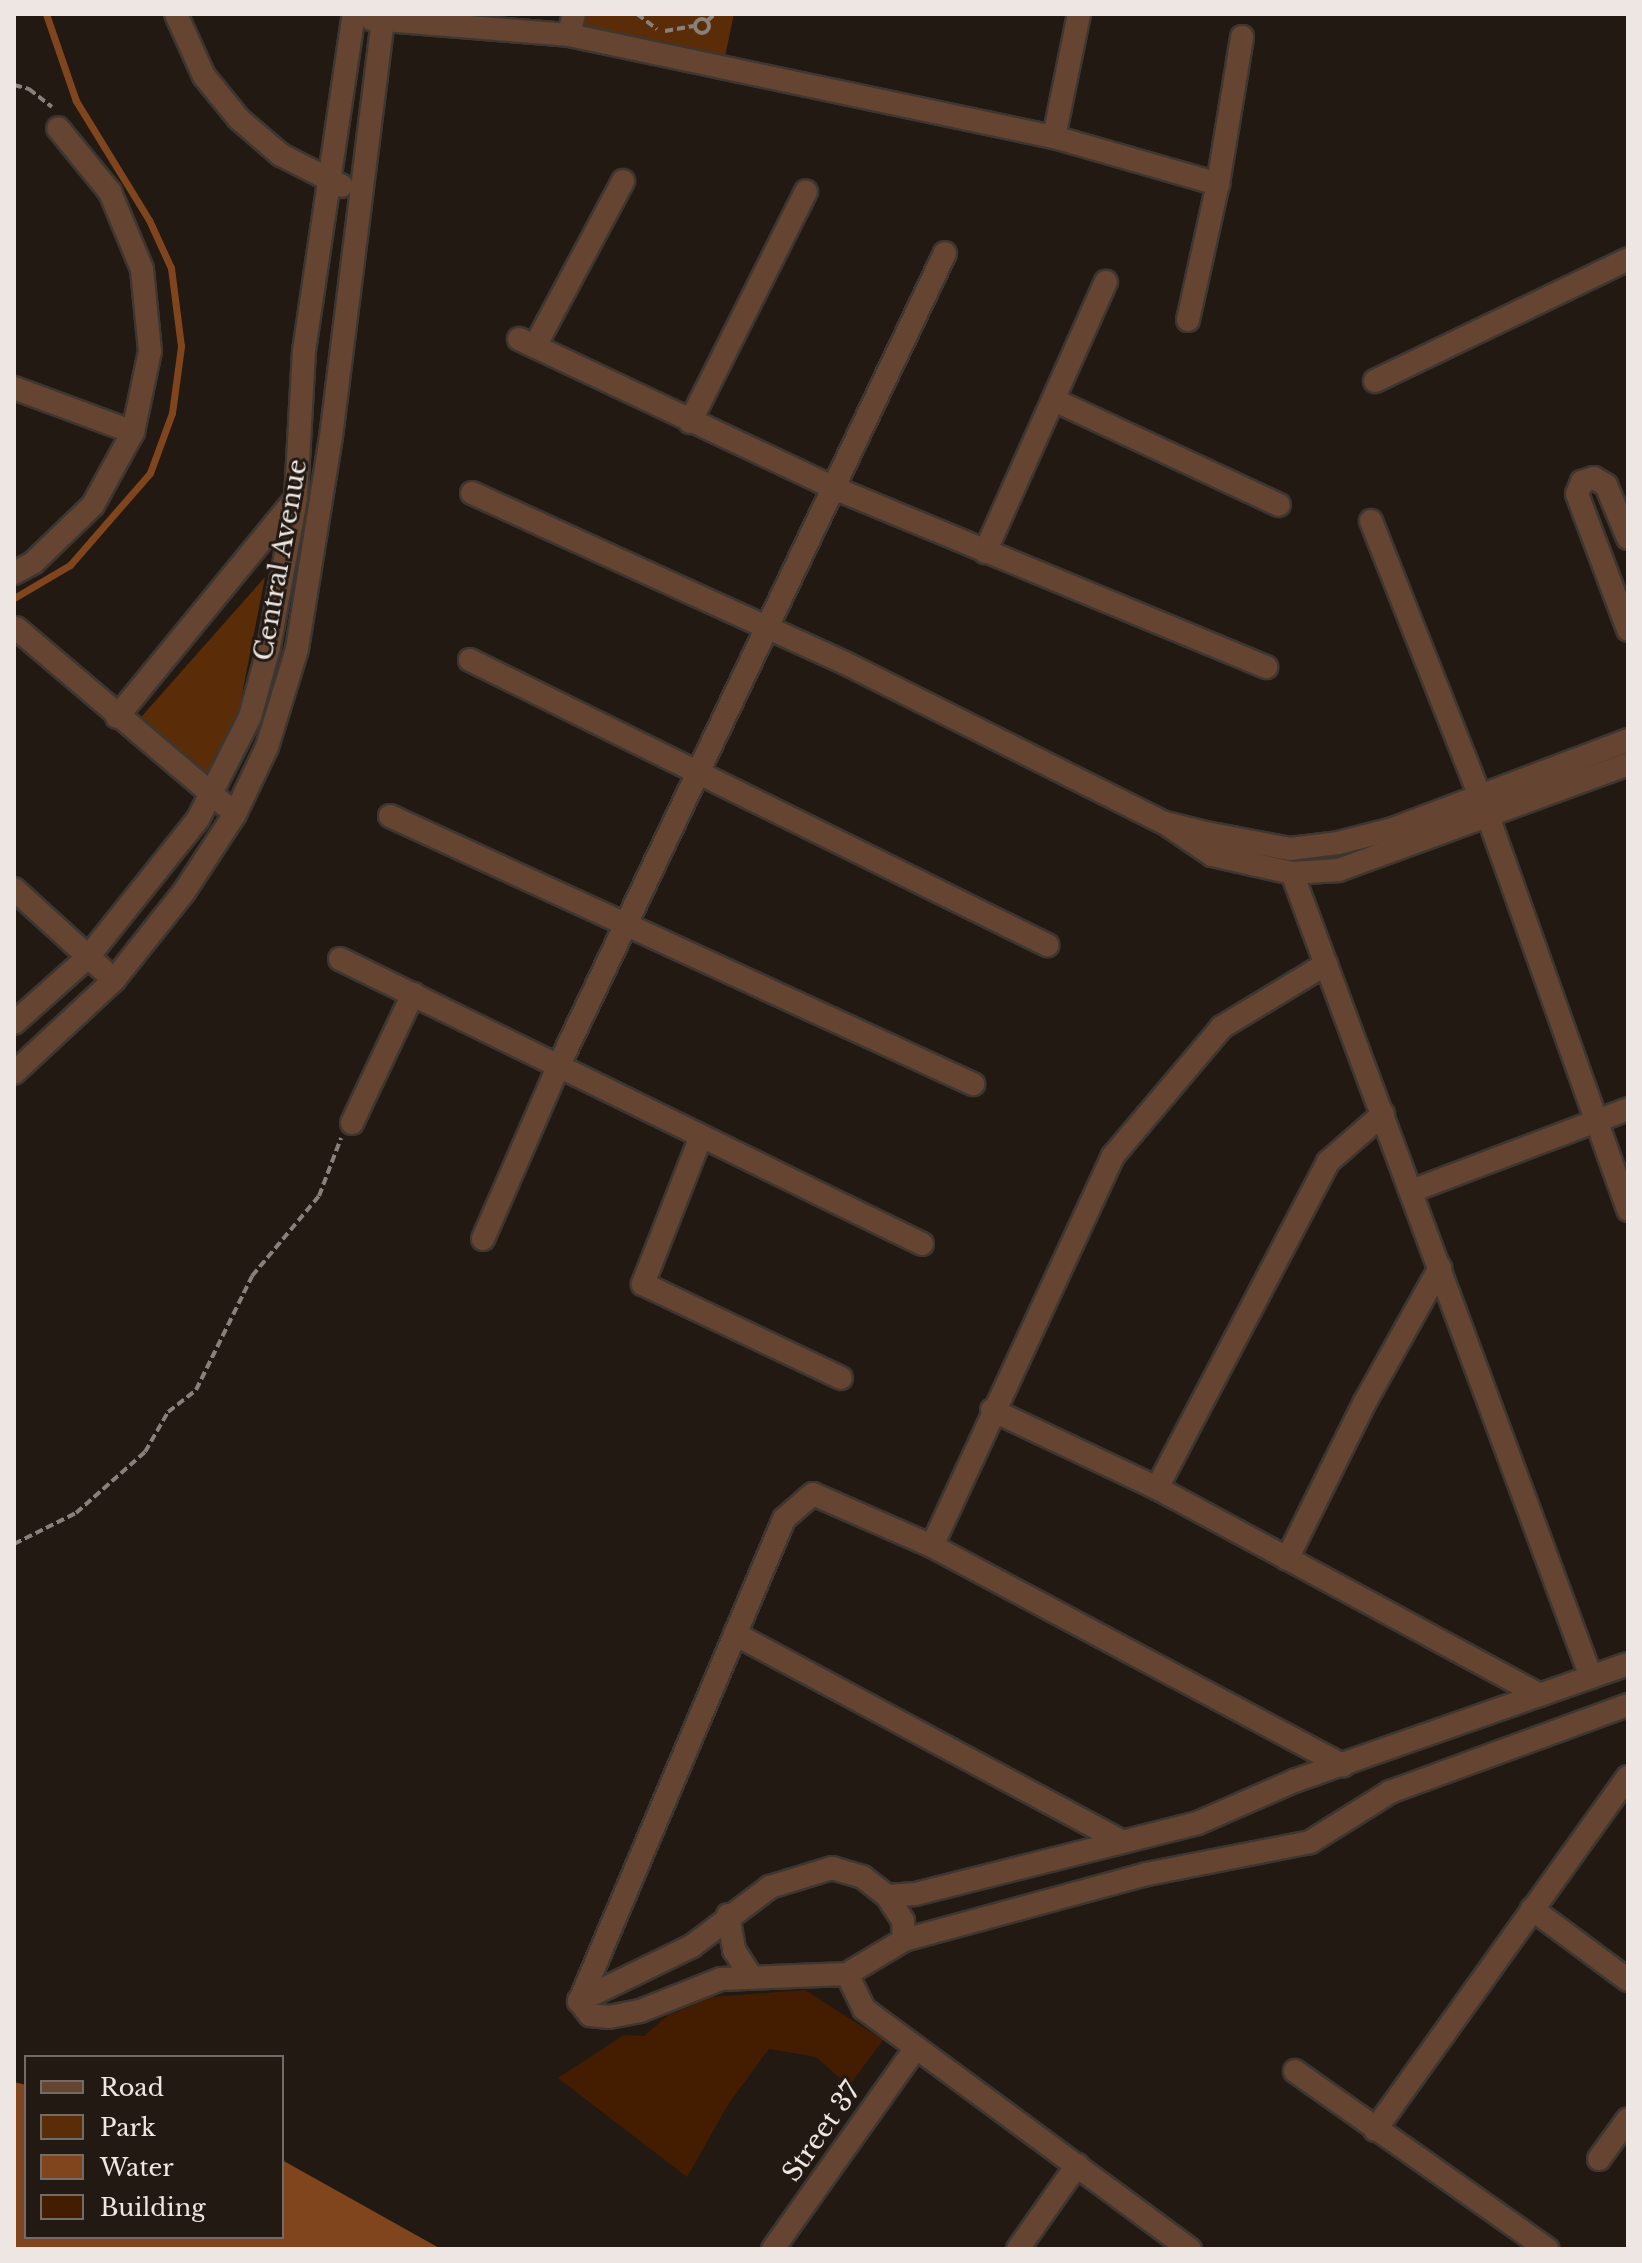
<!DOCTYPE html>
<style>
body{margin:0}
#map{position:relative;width:1642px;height:2263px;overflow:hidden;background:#221913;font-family:"Libre Baskerville",serif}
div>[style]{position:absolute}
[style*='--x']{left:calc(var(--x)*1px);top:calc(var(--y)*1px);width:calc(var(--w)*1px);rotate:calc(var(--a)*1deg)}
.green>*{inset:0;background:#5b2c08}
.water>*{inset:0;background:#80451d}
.stream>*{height:7px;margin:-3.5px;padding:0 3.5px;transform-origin:3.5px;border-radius:3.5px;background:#80451d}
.building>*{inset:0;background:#441d00}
.path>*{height:4px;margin-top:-2px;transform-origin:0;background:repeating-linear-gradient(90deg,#88807b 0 8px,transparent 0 12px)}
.path>.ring{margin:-2px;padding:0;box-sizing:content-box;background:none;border:4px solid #88807b;border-radius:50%}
.roads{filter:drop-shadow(2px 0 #3e3630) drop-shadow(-2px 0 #3e3630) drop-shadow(0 2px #3e3630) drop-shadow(0 -2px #3e3630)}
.minor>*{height:22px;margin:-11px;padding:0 11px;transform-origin:11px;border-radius:11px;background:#654531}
span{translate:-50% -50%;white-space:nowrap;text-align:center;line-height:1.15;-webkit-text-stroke:6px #221913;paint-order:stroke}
.street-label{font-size:26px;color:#ede6e2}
.frame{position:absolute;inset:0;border:16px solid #ede6e2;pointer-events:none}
.legend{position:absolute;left:24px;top:2055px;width:260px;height:184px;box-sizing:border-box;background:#221913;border:2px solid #736b66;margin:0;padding:10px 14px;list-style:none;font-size:24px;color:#ede6e2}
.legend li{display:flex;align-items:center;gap:16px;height:40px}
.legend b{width:40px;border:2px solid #736b66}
</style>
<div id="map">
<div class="green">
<i style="clip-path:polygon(581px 14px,734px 14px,724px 61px,578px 29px)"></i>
<i style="clip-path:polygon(265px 577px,238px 715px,208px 786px,135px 724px)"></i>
</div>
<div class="water">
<i style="clip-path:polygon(14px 2082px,26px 2085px,26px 2237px,282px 2237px,282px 2160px,441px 2249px,14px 2249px)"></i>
</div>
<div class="stream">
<i style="--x:14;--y:598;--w:65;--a:-30.5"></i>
<i style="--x:70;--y:565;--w:122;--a:-49"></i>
<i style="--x:150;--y:473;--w:64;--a:-69.9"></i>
<i style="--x:172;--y:413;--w:68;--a:-82.3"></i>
<i style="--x:181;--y:346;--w:79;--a:-97.3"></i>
<i style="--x:171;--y:268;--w:53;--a:-114.6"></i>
<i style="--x:149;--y:220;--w:140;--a:-121.5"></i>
<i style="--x:76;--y:101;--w:92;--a:-109"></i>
</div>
<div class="building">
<i style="clip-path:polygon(805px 1990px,883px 2040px,849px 2086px,816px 2057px,769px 2049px,729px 2103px,687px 2177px,558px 2078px,624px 2035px,644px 2036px,668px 2015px,713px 1997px)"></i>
</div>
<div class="path">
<i style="--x:637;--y:14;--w:25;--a:37"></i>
<i class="ring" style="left:695px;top:19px;width:10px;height:10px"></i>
<i style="--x:707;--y:21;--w:11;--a:-41"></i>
<i style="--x:665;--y:31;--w:29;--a:-10"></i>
<i style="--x:14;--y:85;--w:16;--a:15"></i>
<i style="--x:29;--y:89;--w:29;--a:38"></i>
<i style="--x:14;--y:1544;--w:69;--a:-26.6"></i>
<i style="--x:76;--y:1513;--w:92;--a:-41.5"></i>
<i style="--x:145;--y:1452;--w:46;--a:-60.1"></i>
<i style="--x:168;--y:1412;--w:36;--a:-38"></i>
<i style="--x:196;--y:1390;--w:127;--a:-63.8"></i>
<i style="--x:252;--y:1276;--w:104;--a:-50.1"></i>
<i style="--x:319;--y:1196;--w:62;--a:-69.2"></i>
</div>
<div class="roads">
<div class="minor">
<i style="--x:176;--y:14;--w:68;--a:65.7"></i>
<i style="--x:204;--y:76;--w:55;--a:50.9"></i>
<i style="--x:239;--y:119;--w:55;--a:40.6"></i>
<i style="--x:281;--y:155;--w:68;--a:26.9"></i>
<i style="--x:371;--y:19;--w:199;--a:4.6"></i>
<i style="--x:569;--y:35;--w:496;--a:11.9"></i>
<i style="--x:1054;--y:137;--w:171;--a:16"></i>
<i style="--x:569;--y:35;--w:22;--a:-77"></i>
<i style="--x:1054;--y:137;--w:126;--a:-78.5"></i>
<i style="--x:1188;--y:320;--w:139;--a:-77.6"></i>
<i style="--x:1218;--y:184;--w:149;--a:-80.7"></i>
<i style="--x:519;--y:339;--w:348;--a:25.3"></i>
<i style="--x:834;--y:488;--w:468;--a:22.5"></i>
<i style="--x:535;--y:346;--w:187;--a:-61.9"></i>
<i style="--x:1375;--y:381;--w:281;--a:-25.7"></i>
<i style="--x:14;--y:388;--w:127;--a:20.3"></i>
<i style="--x:1054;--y:400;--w:248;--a:25"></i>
<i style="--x:690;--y:422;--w:258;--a:-63.3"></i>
<i style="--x:472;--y:493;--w:410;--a:24.5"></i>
<i style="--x:845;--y:663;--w:358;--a:26.6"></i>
<i style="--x:1165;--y:823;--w:42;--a:13.7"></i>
<i style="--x:1206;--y:833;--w:86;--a:10.8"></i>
<i style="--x:1290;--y:849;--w:48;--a:-7.1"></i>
<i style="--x:1338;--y:843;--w:57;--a:-14.3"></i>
<i style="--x:1393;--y:829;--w:251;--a:-20.7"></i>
<i style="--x:1371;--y:521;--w:321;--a:68.4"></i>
<i style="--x:1489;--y:819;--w:415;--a:70.4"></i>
<i style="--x:1628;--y:538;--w:57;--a:-112.5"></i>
<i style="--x:1606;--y:485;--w:14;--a:-150"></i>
<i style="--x:1594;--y:478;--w:13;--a:162"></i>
<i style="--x:1582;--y:482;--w:13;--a:113"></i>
<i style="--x:1577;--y:494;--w:145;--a:69.4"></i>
<i style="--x:985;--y:552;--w:296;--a:-65.9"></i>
<i style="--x:14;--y:573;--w:21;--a:-28"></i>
<i style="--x:33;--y:563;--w:83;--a:-44"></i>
<i style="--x:93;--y:505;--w:83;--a:-61.3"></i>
<i style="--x:133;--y:432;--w:83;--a:-78.1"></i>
<i style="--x:150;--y:351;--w:82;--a:-95.6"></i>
<i style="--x:142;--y:269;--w:83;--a:-112.6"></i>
<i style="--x:110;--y:192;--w:82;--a:-129.1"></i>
<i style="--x:16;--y:628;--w:287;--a:40.3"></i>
<i style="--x:470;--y:660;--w:644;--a:26.29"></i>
<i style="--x:117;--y:717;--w:283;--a:-50.7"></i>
<i style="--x:390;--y:816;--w:642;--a:24.69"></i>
<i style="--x:1169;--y:826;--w:52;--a:34"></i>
<i style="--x:1212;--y:855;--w:82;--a:12.7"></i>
<i style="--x:1292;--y:873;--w:47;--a:-3.7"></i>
<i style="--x:1339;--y:870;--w:308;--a:-20.1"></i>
<i style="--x:1292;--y:873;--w:858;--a:69.6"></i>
<i style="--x:14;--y:889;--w:135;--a:42.3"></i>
<i style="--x:340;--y:959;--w:648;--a:26.09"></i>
<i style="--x:1326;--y:964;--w:122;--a:148.8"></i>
<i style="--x:1222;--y:1027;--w:169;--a:130.2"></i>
<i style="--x:1113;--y:1156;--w:430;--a:114.9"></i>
<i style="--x:932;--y:1546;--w:466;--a:28.1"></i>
<i style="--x:14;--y:1023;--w:99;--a:-41.7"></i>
<i style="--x:88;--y:957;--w:176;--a:-51.4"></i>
<i style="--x:198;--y:819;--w:114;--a:-63"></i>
<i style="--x:250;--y:717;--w:73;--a:-74.8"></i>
<i style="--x:269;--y:647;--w:151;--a:-79.7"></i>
<i style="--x:296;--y:498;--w:147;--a:-86.9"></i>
<i style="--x:304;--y:351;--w:341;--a:-81.6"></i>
<i style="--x:14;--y:1073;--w:137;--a:-42.9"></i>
<i style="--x:114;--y:980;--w:112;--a:-51.5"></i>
<i style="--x:184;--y:892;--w:93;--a:-56.8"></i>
<i style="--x:235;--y:814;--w:74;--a:-64.5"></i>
<i style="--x:267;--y:747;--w:102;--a:-73"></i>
<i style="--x:297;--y:649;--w:215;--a:-80.9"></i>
<i style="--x:331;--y:437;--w:426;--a:-82.9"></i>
<i style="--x:352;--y:1123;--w:143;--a:-64.7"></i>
<i style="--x:700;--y:1139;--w:156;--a:111.5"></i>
<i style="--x:643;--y:1284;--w:219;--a:25.4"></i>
<i style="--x:1414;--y:1190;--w:229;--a:-20.7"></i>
<i style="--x:483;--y:1239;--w:188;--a:-66.4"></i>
<i style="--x:558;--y:1067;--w:901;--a:-64.57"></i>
<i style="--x:992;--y:1410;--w:183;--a:25.3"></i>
<i style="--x:1157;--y:1488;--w:435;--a:28.4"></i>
<i style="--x:1157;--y:1488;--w:368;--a:-62.3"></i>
<i style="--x:1328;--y:1162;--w:73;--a:-41.1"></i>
<i style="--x:1287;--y:1559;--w:175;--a:-63.6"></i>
<i style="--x:1365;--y:1402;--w:154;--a:-60.8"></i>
<i style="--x:735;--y:1634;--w:440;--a:28.2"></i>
<i style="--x:1628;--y:1664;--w:354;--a:160.7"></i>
<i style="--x:1294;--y:1781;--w:105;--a:156.4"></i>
<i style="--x:1198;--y:1823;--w:292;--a:165.9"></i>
<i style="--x:915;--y:1894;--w:28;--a:176"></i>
<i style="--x:887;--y:1896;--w:31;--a:-142"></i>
<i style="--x:863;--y:1877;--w:32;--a:-164"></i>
<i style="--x:832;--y:1868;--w:65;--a:163"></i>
<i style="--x:770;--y:1887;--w:98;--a:142.9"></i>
<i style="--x:692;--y:1946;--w:126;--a:154"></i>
<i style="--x:579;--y:2001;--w:18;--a:52"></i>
<i style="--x:590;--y:2015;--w:19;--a:6"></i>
<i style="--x:609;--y:2017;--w:32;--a:-11"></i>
<i style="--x:640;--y:2011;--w:87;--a:-21.6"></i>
<i style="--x:721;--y:1979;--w:126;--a:-2.3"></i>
<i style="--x:847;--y:1974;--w:66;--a:-30.8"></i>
<i style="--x:904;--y:1940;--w:252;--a:-15.2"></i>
<i style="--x:1147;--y:1874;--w:166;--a:-11.1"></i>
<i style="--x:1310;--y:1842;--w:94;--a:-32"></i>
<i style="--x:1390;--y:1792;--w:253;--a:-20.1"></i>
<i style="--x:887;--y:1896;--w:30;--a:57"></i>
<i style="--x:903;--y:1921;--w:19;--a:87"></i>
<i style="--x:1532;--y:1909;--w:119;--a:36.5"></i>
<i style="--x:728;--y:1915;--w:36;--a:80"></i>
<i style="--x:734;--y:1950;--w:30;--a:57"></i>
<i style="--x:847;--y:1974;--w:39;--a:64"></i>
<i style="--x:864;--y:2009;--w:405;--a:36.4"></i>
<i style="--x:581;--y:1998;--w:520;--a:-67.03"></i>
<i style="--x:784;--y:1519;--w:38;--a:-41"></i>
<i style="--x:813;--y:1494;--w:130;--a:23.6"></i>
<i style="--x:1295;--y:2071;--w:309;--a:35.2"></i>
<i style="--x:1375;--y:2130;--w:434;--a:-54.4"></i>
<i style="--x:1599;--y:2159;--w:49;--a:-54.1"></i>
<i style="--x:773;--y:2249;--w:247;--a:-54.6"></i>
<i style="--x:1018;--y:2249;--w:103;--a:-54.9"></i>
</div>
</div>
<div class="street-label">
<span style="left:281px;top:560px;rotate:-80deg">Central Avenue</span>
<span style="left:822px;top:2132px;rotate:-55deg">Street 37</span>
</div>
<div class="frame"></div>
<ul class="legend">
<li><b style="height:10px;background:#654531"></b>Road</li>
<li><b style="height:22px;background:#5b2c08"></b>Park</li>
<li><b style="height:22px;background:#80451d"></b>Water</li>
<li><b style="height:22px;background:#441d00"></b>Building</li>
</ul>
</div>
